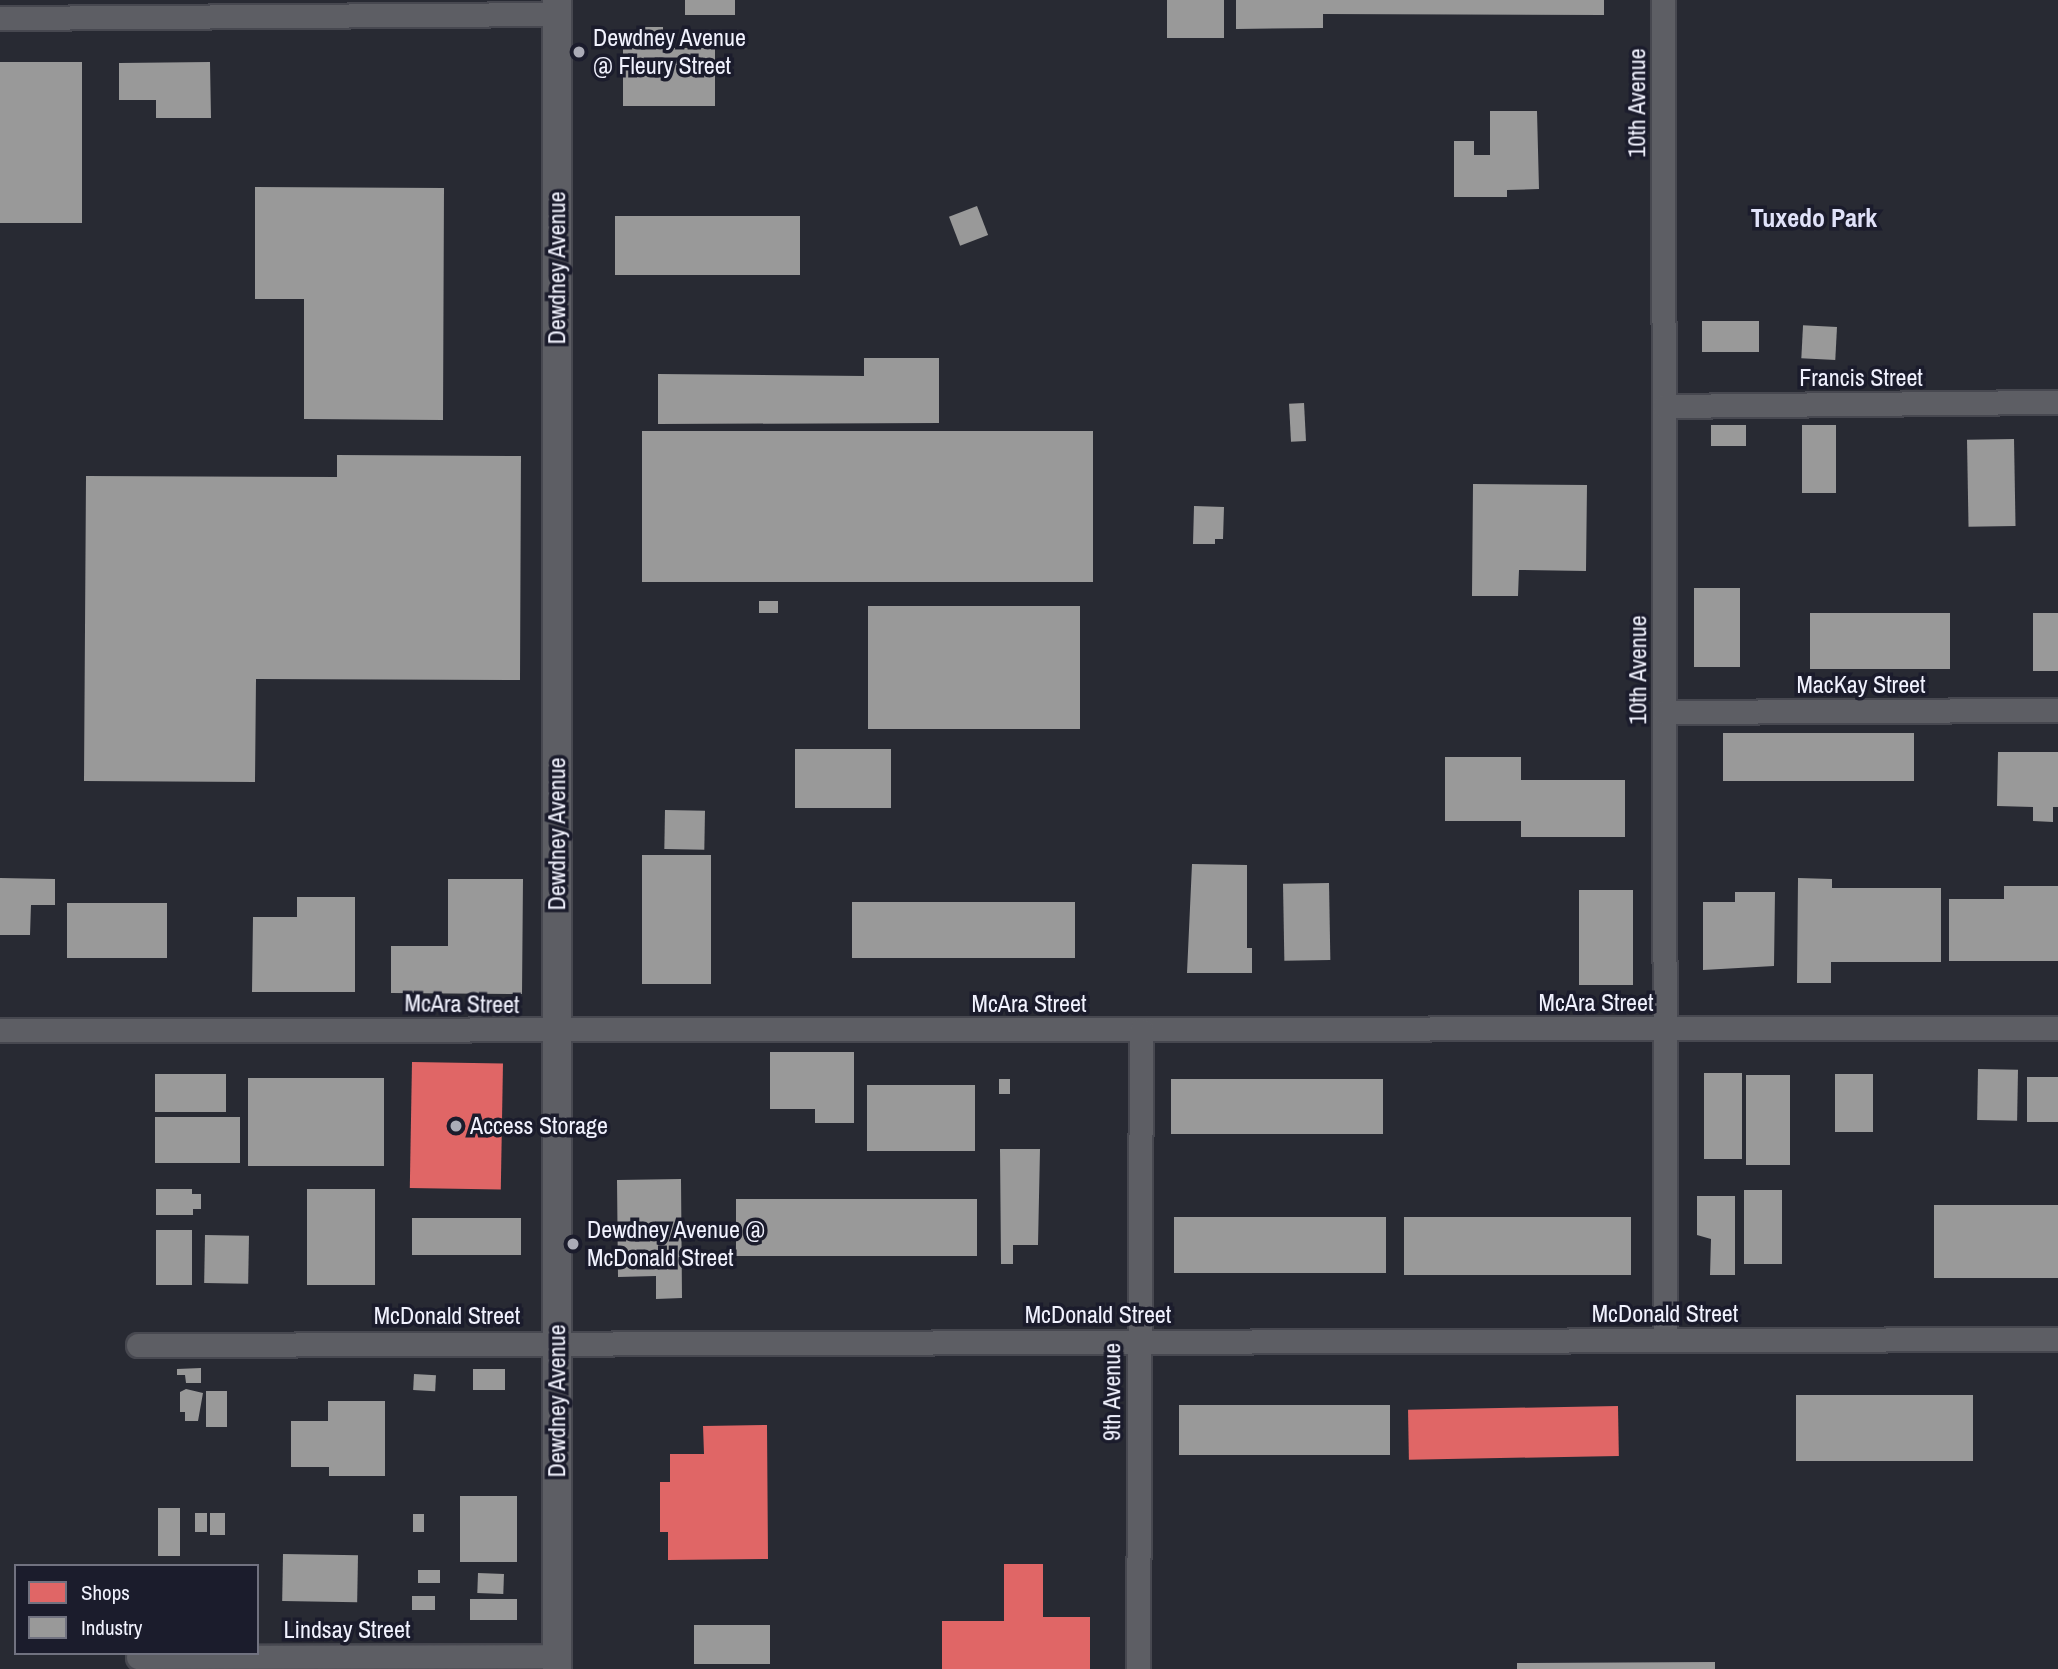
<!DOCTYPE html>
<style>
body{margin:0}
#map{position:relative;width:2058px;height:1669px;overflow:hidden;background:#282a33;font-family:"Archivo Narrow",sans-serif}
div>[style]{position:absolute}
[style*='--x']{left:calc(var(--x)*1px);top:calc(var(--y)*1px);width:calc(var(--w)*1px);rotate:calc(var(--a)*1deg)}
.shops>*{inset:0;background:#e06666;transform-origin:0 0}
.industry>*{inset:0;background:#999;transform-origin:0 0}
.roads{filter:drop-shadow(2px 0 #474850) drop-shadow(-2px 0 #474850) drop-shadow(0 2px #474850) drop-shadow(0 -2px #474850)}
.minor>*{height:23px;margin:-11.5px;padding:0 11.5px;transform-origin:11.5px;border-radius:11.5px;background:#5d5e64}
.tertiary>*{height:28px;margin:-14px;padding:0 14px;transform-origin:14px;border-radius:14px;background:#5d5e64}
.dots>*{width:19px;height:19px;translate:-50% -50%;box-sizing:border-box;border:4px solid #1b1c2c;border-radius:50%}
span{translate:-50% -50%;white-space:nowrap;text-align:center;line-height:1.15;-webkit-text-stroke:7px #1b1c2c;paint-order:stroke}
.poi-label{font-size:24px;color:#f1f2fe}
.left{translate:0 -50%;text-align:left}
.street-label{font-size:24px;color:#f1f2fe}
.neighbourhood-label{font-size:26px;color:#e0e2f9;font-weight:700}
.legend{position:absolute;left:14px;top:1564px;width:245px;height:91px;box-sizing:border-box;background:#1b1c2c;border:2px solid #717280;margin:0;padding:9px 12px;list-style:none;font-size:21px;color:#f1f2fe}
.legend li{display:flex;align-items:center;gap:14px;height:35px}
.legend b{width:35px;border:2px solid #717280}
</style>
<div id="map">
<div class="shops">
<i style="left:412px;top:1062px;width:91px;height:126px;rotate:1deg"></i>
<i style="left:1618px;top:1406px;width:50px;height:210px;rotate:89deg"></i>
<i style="clip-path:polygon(767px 1425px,768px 1559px,668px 1560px,668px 1532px,660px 1532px,660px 1482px,670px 1482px,670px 1454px,704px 1454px,703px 1426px)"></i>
<i style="clip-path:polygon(1004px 1564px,1043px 1564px,1043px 1617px,1090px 1617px,1090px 1669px,942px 1669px,942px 1621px,1004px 1621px)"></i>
</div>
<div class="industry">
<i style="left:685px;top:0;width:50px;height:15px"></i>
<i style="left:1167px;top:0;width:57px;height:38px"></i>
<i style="clip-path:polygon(1236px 0,1604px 0,1604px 15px,1323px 14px,1323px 28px,1236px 29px)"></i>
<i style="left:637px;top:27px;width:26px;height:18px"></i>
<i style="left:623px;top:48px;width:92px;height:58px"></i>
<i style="left:82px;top:62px;width:161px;height:82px;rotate:90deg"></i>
<i style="clip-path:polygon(210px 62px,211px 118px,156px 118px,156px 100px,119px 100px,119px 63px)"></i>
<i style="clip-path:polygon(1490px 111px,1537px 111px,1539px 189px,1507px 190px,1507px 197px,1454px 197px,1454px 141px,1474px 141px,1474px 155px,1490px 155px)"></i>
<i style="clip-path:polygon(255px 187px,444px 188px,443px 420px,304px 419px,304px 299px,255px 299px)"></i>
<i style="left:977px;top:206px;width:31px;height:30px;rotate:69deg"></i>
<i style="left:615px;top:216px;width:185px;height:59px"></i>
<i style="left:1702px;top:321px;width:57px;height:31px"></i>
<i style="left:1837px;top:327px;width:33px;height:34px;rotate:93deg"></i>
<i style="clip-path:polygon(864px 358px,939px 358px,939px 423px,658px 424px,658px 374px,864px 376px)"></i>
<i style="left:1304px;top:403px;width:38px;height:15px;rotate:87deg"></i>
<i style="left:1711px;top:425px;width:35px;height:21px"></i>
<i style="left:1802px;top:425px;width:34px;height:68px"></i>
<i style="left:642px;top:431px;width:451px;height:151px"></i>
<i style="left:2014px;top:439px;width:87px;height:47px;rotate:89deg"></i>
<i style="clip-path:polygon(337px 455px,521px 456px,520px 680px,256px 679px,255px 782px,84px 781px,86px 476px,337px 477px)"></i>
<i style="clip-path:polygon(1473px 484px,1587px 485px,1586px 571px,1519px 570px,1518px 596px,1472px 596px)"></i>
<i style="clip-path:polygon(1194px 506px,1224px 507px,1223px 539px,1215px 539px,1215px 544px,1193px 544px)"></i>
<i style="left:1694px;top:588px;width:46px;height:79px"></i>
<i style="left:759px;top:601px;width:19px;height:12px"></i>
<i style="left:868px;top:606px;width:212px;height:123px"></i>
<i style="left:1810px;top:613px;width:140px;height:56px"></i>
<i style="left:2033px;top:613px;width:25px;height:58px"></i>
<i style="left:1723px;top:733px;width:191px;height:48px"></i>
<i style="left:795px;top:749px;width:96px;height:59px"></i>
<i style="clip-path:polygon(1998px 752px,2058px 752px,2058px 807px,2053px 807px,2053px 822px,2033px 821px,2033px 807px,1997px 806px)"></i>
<i style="clip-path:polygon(1445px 757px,1521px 757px,1521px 780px,1625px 780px,1625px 837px,1521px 837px,1521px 821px,1445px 821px)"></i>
<i style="left:665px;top:810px;width:40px;height:39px;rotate:1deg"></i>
<i style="left:642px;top:855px;width:69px;height:129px"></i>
<i style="clip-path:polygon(1192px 864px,1247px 865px,1247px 948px,1252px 948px,1252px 973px,1187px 973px)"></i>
<i style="clip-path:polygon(0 878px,55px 879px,55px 905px,31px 905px,30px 935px,0 935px)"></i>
<i style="clip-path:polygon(1798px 878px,1832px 879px,1832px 888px,1941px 888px,1941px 962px,1831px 962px,1831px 983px,1797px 983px)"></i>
<i style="clip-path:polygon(448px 879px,523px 879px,522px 994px,391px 993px,391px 946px,448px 946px)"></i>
<i style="left:1329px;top:883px;width:77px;height:46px;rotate:89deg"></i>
<i style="clip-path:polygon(2004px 886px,2058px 886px,2058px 961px,1949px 961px,1949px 899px,2004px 899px)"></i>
<i style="left:1579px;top:890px;width:54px;height:95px"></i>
<i style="clip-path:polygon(1735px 892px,1775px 892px,1774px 966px,1703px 970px,1703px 902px,1735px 902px)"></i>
<i style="clip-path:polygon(297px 897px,355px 897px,355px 992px,252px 992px,253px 917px,297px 917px)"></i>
<i style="left:1075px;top:902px;width:56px;height:223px;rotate:90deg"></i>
<i style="left:67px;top:903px;width:100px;height:55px"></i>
<i style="clip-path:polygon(770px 1052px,854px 1052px,854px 1123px,815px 1123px,815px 1109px,770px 1109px)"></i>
<i style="left:1978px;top:1069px;width:40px;height:51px;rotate:1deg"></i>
<i style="left:1704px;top:1073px;width:38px;height:86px"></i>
<i style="left:155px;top:1074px;width:71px;height:38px"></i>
<i style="left:1873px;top:1074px;width:58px;height:38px;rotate:90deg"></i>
<i style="left:1790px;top:1075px;width:90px;height:44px;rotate:90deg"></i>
<i style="left:2027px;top:1077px;width:31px;height:45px"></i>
<i style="left:248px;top:1078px;width:136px;height:88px"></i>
<i style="left:999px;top:1079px;width:11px;height:15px"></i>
<i style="left:1171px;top:1079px;width:212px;height:55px"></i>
<i style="left:867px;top:1085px;width:108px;height:66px"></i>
<i style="left:155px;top:1117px;width:85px;height:46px"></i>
<i style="clip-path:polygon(1000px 1149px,1040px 1149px,1038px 1245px,1013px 1245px,1013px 1264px,1001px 1264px)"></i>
<i style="clip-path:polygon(681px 1179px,682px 1298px,656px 1299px,656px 1276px,618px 1277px,617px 1180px)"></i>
<i style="clip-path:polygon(156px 1189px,192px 1189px,192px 1194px,201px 1194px,201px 1209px,193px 1209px,193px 1215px,156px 1215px)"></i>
<i style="left:307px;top:1189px;width:68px;height:96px"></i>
<i style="left:1744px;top:1190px;width:38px;height:74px"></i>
<i style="clip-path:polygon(1697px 1196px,1735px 1196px,1735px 1275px,1710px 1275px,1711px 1239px,1697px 1235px)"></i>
<i style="left:736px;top:1199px;width:241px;height:57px"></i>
<i style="left:2058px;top:1205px;width:73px;height:124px;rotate:90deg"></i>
<i style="left:1174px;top:1217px;width:212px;height:56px"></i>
<i style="left:1404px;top:1217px;width:227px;height:58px"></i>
<i style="left:521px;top:1218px;width:37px;height:109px;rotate:90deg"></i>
<i style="left:156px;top:1230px;width:36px;height:55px"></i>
<i style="left:205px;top:1235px;width:44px;height:48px;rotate:1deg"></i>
<i style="clip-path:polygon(201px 1368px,201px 1383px,186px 1383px,185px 1375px,177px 1375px,177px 1369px)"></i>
<i style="left:473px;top:1369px;width:32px;height:21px"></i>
<i style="left:414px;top:1374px;width:22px;height:16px;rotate:3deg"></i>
<i style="clip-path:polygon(186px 1389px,203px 1393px,198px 1421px,185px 1421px,185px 1412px,180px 1412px,180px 1392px)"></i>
<i style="left:206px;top:1391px;width:21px;height:36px"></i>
<i style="left:1796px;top:1395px;width:177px;height:66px"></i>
<i style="clip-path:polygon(328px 1401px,385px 1401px,385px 1476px,329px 1476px,329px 1467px,291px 1467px,291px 1421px,328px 1421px)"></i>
<i style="left:1179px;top:1405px;width:211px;height:50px"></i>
<i style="left:460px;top:1496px;width:57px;height:66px"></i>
<i style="left:158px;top:1508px;width:22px;height:48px"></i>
<i style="left:195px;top:1513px;width:12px;height:19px"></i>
<i style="left:210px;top:1513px;width:15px;height:22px"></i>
<i style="left:413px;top:1514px;width:11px;height:18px"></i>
<i style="left:283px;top:1554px;width:75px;height:47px;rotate:1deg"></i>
<i style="left:418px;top:1570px;width:22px;height:13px"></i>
<i style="left:478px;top:1573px;width:26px;height:20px;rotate:2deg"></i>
<i style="left:412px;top:1596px;width:23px;height:14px"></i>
<i style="left:470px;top:1599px;width:47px;height:21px"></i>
<i style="left:694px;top:1625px;width:76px;height:39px"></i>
<i style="clip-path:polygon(1715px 1662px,1715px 1669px,1517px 1669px,1517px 1663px)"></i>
</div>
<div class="roads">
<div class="minor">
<i style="--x:1663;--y:0;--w:1340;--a:89.91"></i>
<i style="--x:0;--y:18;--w:557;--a:-0.41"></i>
<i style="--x:1664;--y:406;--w:394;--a:-0.6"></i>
<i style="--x:1664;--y:712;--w:394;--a:-0.3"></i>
<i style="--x:0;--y:1030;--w:2058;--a:-0.06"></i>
<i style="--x:138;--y:1345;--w:1920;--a:-0.18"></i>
<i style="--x:138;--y:1657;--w:419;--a:-0.1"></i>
<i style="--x:1138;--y:1669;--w:639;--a:-89.73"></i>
</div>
<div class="tertiary">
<i style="--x:557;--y:0;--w:1669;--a:90"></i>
</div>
</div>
<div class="dots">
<i style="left:579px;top:52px;background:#abacb7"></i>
<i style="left:456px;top:1126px;background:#abacb7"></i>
<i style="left:573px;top:1244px;background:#abacb7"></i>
</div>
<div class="poi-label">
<span class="left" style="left:593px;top:52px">Dewdney Avenue<br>@ Fleury Street</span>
<span class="left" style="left:470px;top:1126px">Access Storage</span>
<span class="left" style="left:587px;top:1244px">Dewdney Avenue @<br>McDonald Street</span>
</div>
<div class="street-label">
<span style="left:1637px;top:103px;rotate:-90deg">10th Avenue</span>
<span style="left:557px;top:268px;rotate:-90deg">Dewdney Avenue</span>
<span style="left:1861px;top:378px">Francis Street</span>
<span style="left:1638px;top:670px;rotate:-90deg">10th Avenue</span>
<span style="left:1861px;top:685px">MacKay Street</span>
<span style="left:557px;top:834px;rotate:-90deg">Dewdney Avenue</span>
<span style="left:1596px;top:1003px">McAra Street</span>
<span style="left:462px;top:1004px;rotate:1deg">McAra Street</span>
<span style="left:1029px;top:1004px">McAra Street</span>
<span style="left:1665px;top:1314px">McDonald Street</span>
<span style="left:1098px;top:1315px">McDonald Street</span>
<span style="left:447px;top:1316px">McDonald Street</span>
<span style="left:1112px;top:1392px;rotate:-90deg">9th Avenue</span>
<span style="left:557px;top:1401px;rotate:-90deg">Dewdney Avenue</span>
<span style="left:347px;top:1630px">Lindsay Street</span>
</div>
<div class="neighbourhood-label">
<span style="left:1814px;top:218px">Tuxedo Park</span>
</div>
<ul class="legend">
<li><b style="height:19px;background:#e06666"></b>Shops</li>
<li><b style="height:19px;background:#999"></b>Industry</li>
</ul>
</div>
